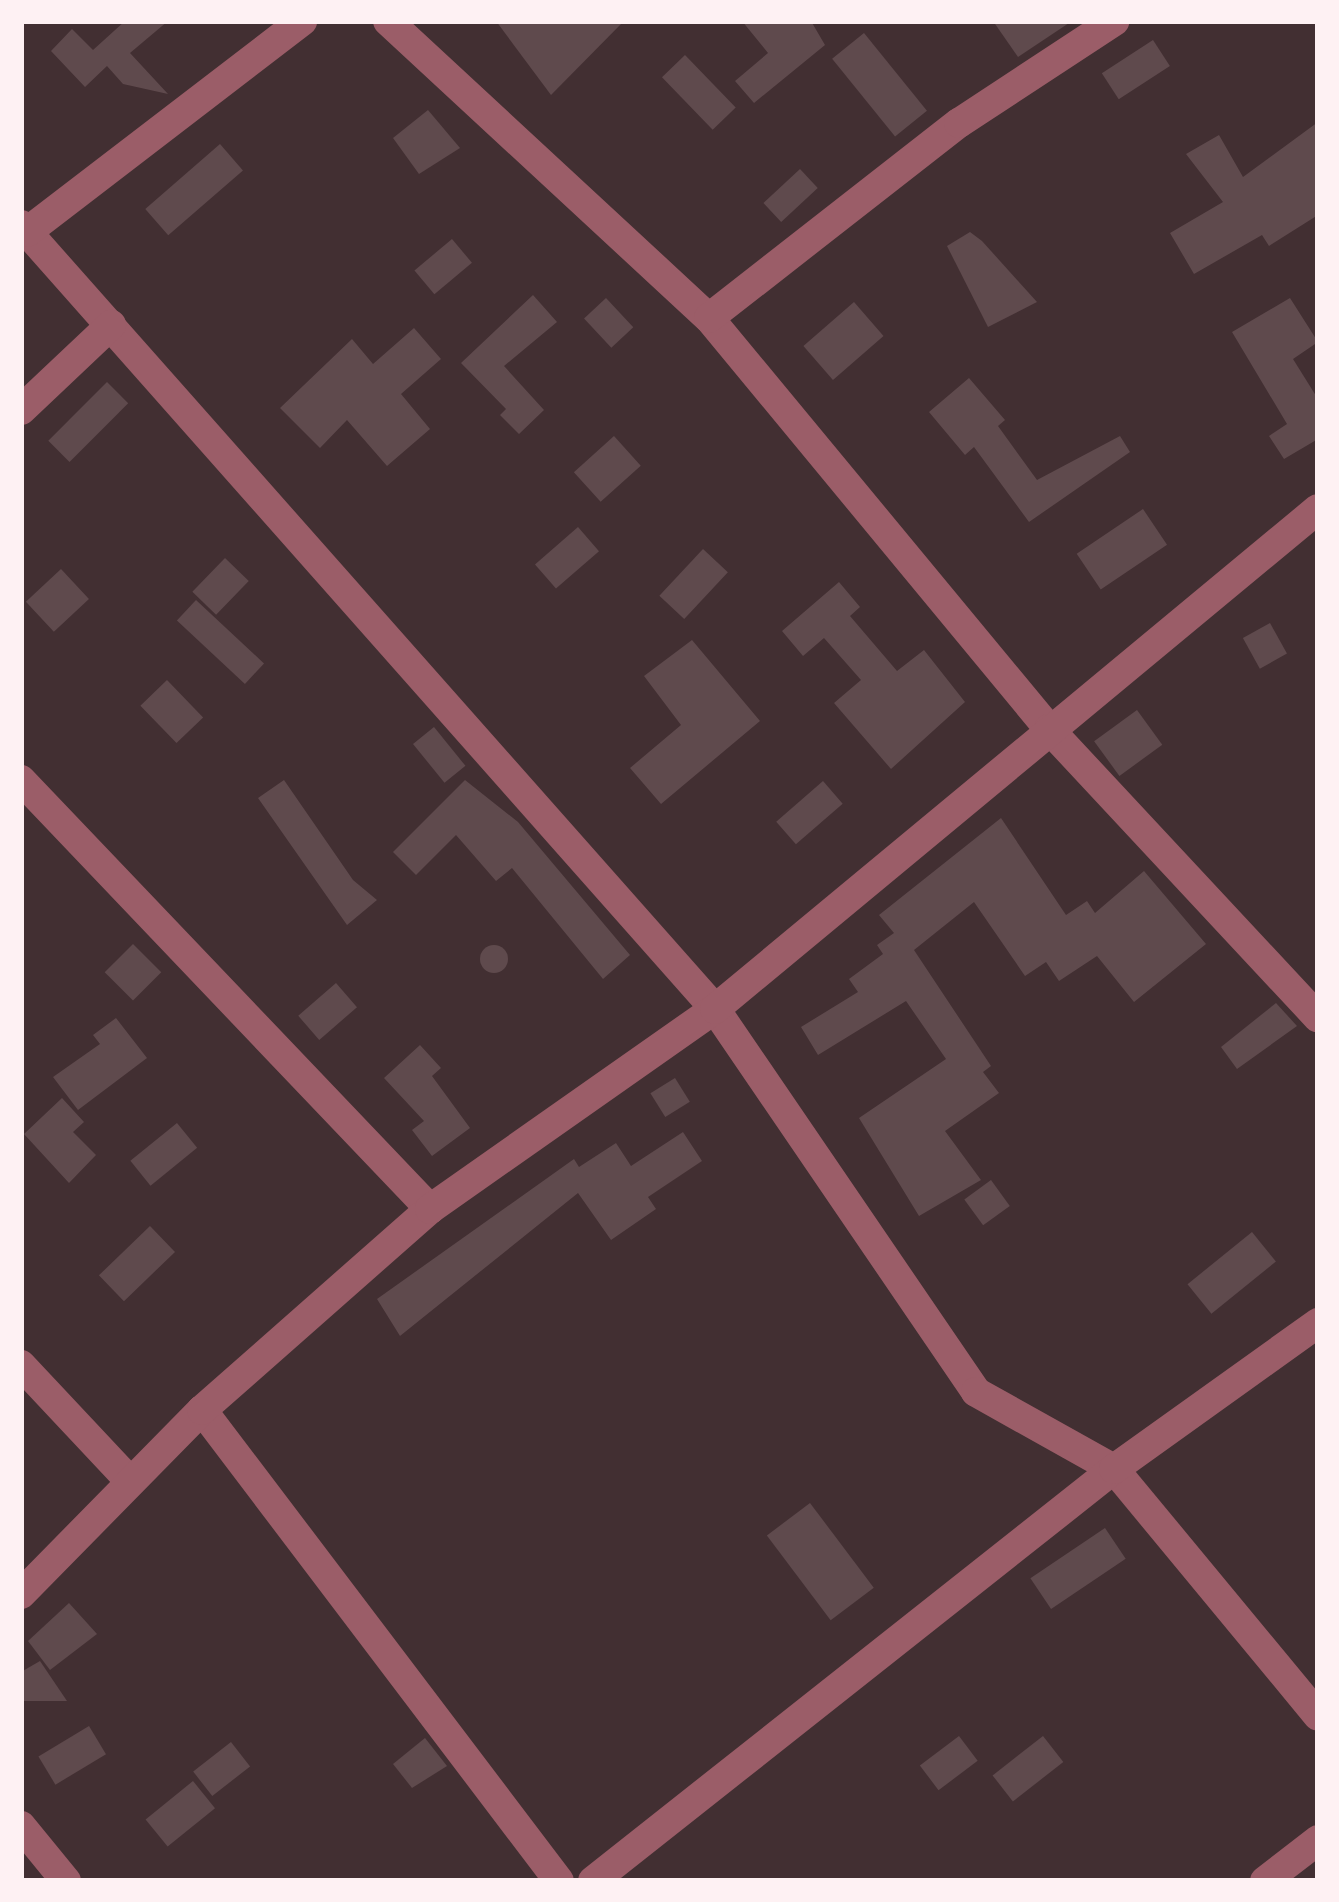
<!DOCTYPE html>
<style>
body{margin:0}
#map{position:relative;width:1339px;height:1902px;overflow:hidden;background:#422f32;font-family:Barlow,sans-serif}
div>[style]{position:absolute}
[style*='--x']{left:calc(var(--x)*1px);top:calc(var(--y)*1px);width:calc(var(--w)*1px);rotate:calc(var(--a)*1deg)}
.building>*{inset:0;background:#5f4a4d;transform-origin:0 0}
.round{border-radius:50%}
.minor>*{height:30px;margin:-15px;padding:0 15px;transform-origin:15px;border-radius:15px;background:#9b5d68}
span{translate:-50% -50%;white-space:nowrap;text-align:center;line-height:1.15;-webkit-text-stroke:9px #382528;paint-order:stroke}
.frame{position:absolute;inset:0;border:24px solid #fef1f3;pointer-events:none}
</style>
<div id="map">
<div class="building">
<i style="clip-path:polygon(125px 21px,168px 21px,130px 53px,168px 94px,123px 84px,107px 66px,85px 87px,51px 51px,72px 29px,93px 50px)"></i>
<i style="clip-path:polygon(496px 21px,624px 21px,551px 95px)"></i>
<i style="clip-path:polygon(742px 21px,811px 21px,825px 45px,754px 103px,735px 81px,768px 53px)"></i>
<i style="clip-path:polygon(993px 21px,1072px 21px,1018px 57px)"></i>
<i style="left:864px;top:33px;width:100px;height:41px;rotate:51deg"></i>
<i style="left:1153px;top:40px;width:31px;height:61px;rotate:57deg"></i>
<i style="left:685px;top:55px;width:73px;height:32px;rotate:46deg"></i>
<i style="clip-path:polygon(428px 110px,460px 148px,419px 174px,393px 138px)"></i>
<i style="clip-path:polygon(1318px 122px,1318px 215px,1269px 246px,1262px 235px,1194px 274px,1170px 233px,1223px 202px,1186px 154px,1219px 135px,1243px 177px)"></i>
<i style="left:220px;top:144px;width:35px;height:99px;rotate:49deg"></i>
<i style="left:800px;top:169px;width:26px;height:50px;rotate:47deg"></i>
<i style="clip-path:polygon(970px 232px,982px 241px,1037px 302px,988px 327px,947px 246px)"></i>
<i style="left:452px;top:239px;width:31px;height:49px;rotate:50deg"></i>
<i style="clip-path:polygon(533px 295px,557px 322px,504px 366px,544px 410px,519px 434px,500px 415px,506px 409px,461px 363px)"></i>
<i style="left:606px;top:298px;width:40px;height:30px;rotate:47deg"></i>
<i style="clip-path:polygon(1290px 298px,1318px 342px,1293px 359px,1318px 399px,1318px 439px,1284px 459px,1269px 436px,1287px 424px,1232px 332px)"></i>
<i style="left:854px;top:302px;width:45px;height:67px;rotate:49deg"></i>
<i style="clip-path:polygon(414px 328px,441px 359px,401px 394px,430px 429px,387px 466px,347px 420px,320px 448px,280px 408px,352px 339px,373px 364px)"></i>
<i style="clip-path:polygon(969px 378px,1005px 420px,998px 426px,1037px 480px,1120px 436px,1130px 452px,1029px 522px,974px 447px,965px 455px,929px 412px)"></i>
<i style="left:107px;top:382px;width:30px;height:83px;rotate:45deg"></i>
<i style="left:614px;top:436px;width:40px;height:54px;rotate:48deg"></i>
<i style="left:1143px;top:509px;width:43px;height:80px;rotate:56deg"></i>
<i style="left:578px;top:527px;width:32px;height:57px;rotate:49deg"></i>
<i style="left:703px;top:549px;width:34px;height:64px;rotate:43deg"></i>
<i style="left:225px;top:558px;width:33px;height:47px;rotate:44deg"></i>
<i style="left:61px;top:569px;width:41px;height:48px;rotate:47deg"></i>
<i style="clip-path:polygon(839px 582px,860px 607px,850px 616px,897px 671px,924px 650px,965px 702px,891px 769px,834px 703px,861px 680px,824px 638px,803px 656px,782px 631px)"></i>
<i style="left:196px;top:600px;width:93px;height:28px;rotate:43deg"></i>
<i style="left:1270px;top:623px;width:35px;height:31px;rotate:61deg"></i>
<i style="clip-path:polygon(692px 640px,760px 721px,661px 804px,630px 768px,681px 725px,644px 676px)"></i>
<i style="left:167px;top:680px;width:52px;height:37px;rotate:46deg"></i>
<i style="left:1137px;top:710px;width:43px;height:53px;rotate:54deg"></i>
<i style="left:434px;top:727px;width:50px;height:27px;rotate:51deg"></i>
<i style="clip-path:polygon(284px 780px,353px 880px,377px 900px,347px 925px,258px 798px)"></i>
<i style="clip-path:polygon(465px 780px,518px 822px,630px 955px,603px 979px,512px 868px,496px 881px,456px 835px,416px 875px,393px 852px)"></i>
<i style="left:823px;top:781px;width:30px;height:62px;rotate:49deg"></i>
<i style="clip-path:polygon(1001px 818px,1066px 915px,1087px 901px,1095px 913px,1144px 871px,1206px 944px,1134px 1002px,1097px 956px,1059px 981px,1046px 962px,1025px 976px,974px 902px,914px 950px,991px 1066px,983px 1072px,999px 1093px,945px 1131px,981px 1180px,919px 1216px,859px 1118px,946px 1059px,906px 1001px,818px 1055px,801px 1027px,858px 992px,849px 979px,883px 954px,877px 945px,894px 933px,879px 915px)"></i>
<i style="left:133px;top:944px;width:40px;height:40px;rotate:45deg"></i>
<i class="round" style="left:480px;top:945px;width:28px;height:28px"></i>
<i style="left:336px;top:983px;width:32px;height:50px;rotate:49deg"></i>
<i style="clip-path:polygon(1276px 1003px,1297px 1026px,1237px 1069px,1221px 1047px)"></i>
<i style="clip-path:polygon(116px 1018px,147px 1058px,78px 1110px,53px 1077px,100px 1044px,93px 1035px)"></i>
<i style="clip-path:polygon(420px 1045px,441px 1068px,432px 1076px,470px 1128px,432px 1156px,412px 1130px,424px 1121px,384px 1078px)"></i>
<i style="left:675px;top:1078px;width:28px;height:29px;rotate:58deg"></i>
<i style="clip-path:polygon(62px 1098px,84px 1122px,73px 1132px,96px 1155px,69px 1183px,24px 1134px)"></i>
<i style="left:177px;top:1123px;width:32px;height:60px;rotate:51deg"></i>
<i style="clip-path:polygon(683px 1132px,702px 1161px,648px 1197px,656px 1209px,611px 1240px,578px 1193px,400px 1336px,377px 1299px,574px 1159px,579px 1167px,616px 1143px,631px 1166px)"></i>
<i style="left:991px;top:1180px;width:32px;height:33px;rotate:54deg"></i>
<i style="left:150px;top:1226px;width:36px;height:71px;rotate:46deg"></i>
<i style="left:1252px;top:1232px;width:38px;height:83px;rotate:51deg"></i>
<i style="left:810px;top:1503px;width:106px;height:54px;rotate:53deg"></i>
<i style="left:1105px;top:1528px;width:37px;height:90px;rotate:56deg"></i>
<i style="clip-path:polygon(69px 1603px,97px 1634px,50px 1670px,28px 1641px)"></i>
<i style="clip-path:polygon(40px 1661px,67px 1701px,21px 1701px,21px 1672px)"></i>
<i style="left:89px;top:1726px;width:33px;height:59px;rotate:59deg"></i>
<i style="left:959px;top:1736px;width:31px;height:49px;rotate:53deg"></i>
<i style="left:1043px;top:1736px;width:33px;height:64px;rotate:52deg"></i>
<i style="clip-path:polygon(425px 1738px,447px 1766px,412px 1788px,393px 1764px)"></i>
<i style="left:231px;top:1742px;width:31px;height:48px;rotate:52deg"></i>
<i style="left:193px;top:1781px;width:35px;height:61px;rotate:51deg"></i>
</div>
<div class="minor">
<i style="--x:388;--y:21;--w:437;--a:42.8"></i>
<i style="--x:709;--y:318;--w:533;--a:50.4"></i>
<i style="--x:1049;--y:729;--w:394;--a:47"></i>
<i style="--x:21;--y:225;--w:1047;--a:48.48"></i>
<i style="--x:715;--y:1009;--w:463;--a:55.7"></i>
<i style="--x:976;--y:1392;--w:158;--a:29.2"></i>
<i style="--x:1114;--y:1469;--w:320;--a:50.4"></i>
<i style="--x:27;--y:232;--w:347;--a:-37.5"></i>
<i style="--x:709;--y:318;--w:317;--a:-38"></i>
<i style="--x:959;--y:123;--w:186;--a:-33.3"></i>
<i style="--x:21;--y:410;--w:124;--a:-43.4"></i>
<i style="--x:21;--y:780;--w:593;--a:46.37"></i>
<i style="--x:21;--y:1365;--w:159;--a:46.8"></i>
<i style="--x:202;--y:1410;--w:591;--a:52.84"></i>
<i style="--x:21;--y:1594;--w:258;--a:-45.5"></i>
<i style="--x:202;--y:1410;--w:304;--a:-41.4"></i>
<i style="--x:430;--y:1209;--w:348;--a:-35.1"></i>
<i style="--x:715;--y:1009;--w:783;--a:-39.67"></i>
<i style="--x:21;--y:1826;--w:71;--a:50.7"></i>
<i style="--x:593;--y:1881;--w:664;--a:-38.34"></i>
<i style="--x:1114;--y:1469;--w:251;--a:-35.6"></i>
<i style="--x:1265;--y:1881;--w:67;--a:-37.7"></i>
</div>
<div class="frame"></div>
</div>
